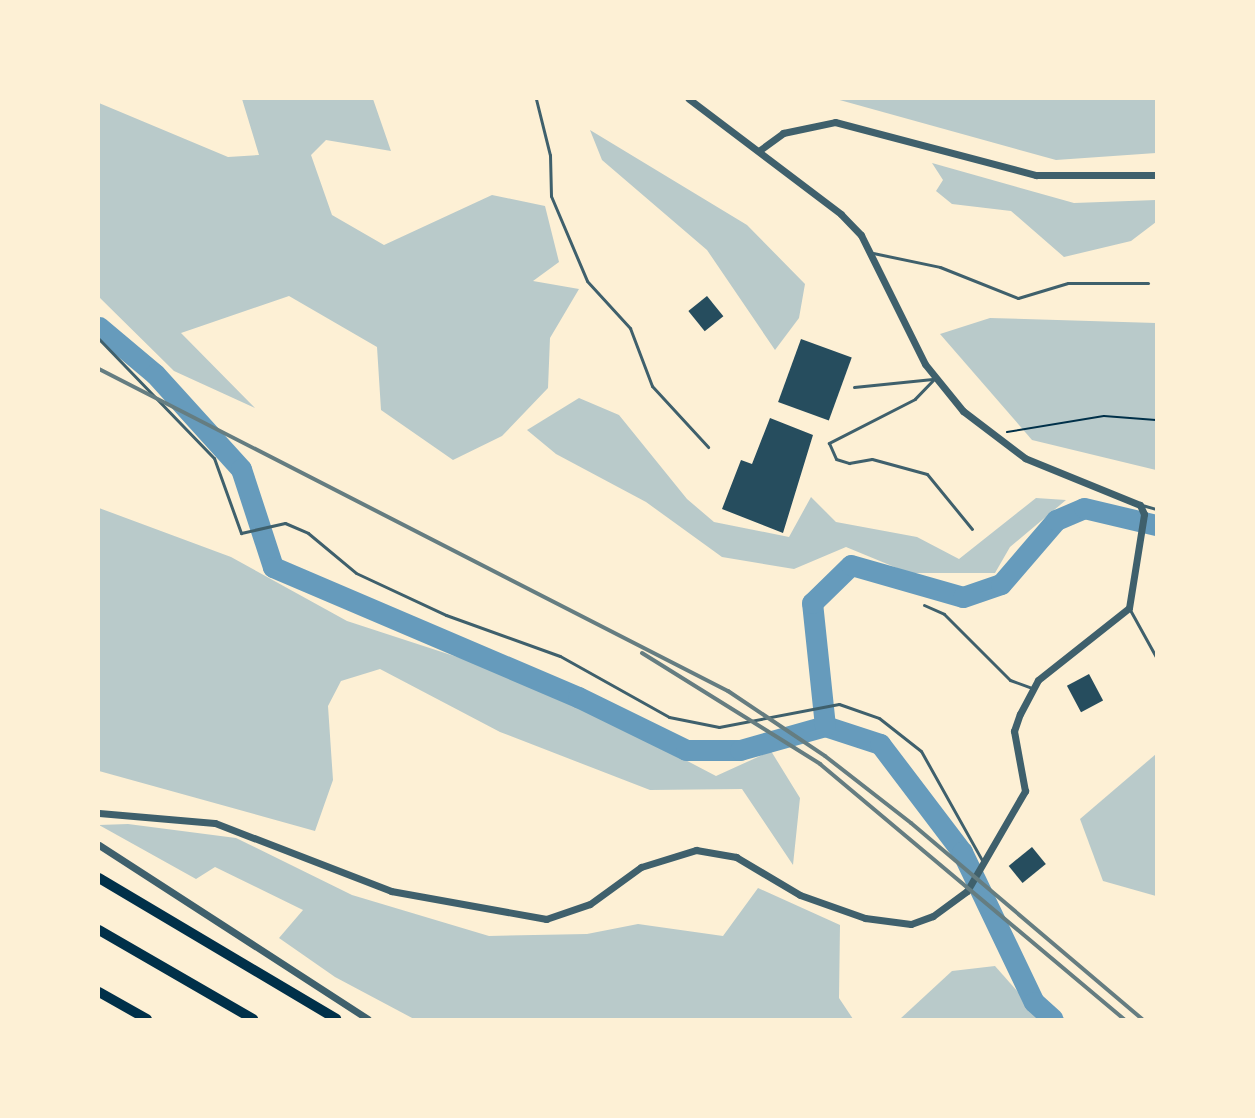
<!DOCTYPE html>
<style>
body{margin:0}
#map{position:relative;width:1255px;height:1118px;overflow:hidden;background:#fdf0d5;font-family:"DM Sans",sans-serif}
div>[style]{position:absolute}
[style*='--x']{left:calc(var(--x)*1px);top:calc(var(--y)*1px);width:calc(var(--w)*1px);rotate:calc(var(--a)*1deg)}
.green>*{inset:0;background:#b9caca}
.river>*{height:21px;margin:-10.5px;padding:0 10.5px;transform-origin:10.5px;border-radius:10.5px;background:#669bbc}
.building>*{inset:0;background:#264d5e;transform-origin:0 0}
.path>*{height:2px;margin:-1px;padding:0 1px;transform-origin:1px;border-radius:1px;background:#003049}
.service>*{height:3px;margin:-1.5px;padding:0 1.5px;transform-origin:1.5px;border-radius:1.5px;background:#3f606c}
.tertiary>*{height:7px;margin:-3.5px;padding:0 3.5px;transform-origin:3.5px;border-radius:3.5px;background:#3f606c}
.motorway>*{height:10px;margin:-5px;padding:0 5px;transform-origin:5px;border-radius:5px;background:#003049}
.rail>*{height:4px;margin:-2px;padding:0 2px;transform-origin:2px;border-radius:2px;background:#657d81}
span{translate:-50% -50%;white-space:nowrap;text-align:center;line-height:1.15;-webkit-text-stroke:6px #fdf0d5;paint-order:stroke}
.frame{position:absolute;inset:0;border:100px solid #fdf0d5;pointer-events:none}
</style>
<div id="map">
<div class="green">
<i style="clip-path:polygon(242px 99px,373px 99px,391px 151px,326px 140px,311px 155px,332px 215px,384px 245px,492px 195px,545px 206px,559px 262px,533px 281px,579px 289px,550px 338px,548px 388px,502px 436px,453px 460px,381px 410px,377px 347px,289px 296px,181px 333px,255px 408px,174px 371px,99px 297px,99px 103px,228px 157px,259px 155px)"></i>
<i style="clip-path:polygon(836px 99px,1156px 99px,1156px 153px,1056px 160px)"></i>
<i style="clip-path:polygon(590px 130px,747px 225px,805px 284px,799px 318px,775px 350px,707px 250px,602px 160px)"></i>
<i style="clip-path:polygon(932px 163px,1074px 203px,1156px 200px,1156px 222px,1131px 241px,1064px 257px,1011px 211px,952px 204px,936px 191px,943px 180px)"></i>
<i style="clip-path:polygon(990px 318px,1156px 323px,1156px 470px,1032px 440px,940px 334px)"></i>
<i style="clip-path:polygon(579px 398px,619px 415px,687px 499px,714px 522px,789px 537px,811px 497px,836px 522px,917px 537px,959px 559px,1036px 498px,1066px 500px,1010px 547px,995px 573px,909px 573px,846px 547px,794px 569px,722px 557px,646px 502px,556px 454px,527px 430px)"></i>
<i style="clip-path:polygon(99px 508px,231px 557px,347px 621px,540px 684px,716px 776px,771px 751px,800px 798px,793px 865px,742px 789px,650px 790px,500px 732px,380px 669px,341px 681px,328px 706px,333px 780px,315px 831px,99px 771px)"></i>
<i style="clip-path:polygon(1156px 754px,1156px 896px,1103px 881px,1080px 819px)"></i>
<i style="clip-path:polygon(128px 824px,236px 838px,352px 895px,489px 936px,587px 934px,638px 924px,723px 936px,758px 888px,840px 925px,839px 998px,853px 1019px,414px 1019px,335px 977px,279px 938px,303px 910px,215px 867px,196px 879px,99px 825px)"></i>
<i style="clip-path:polygon(995px 966px,1042px 1019px,900px 1019px,952px 971px)"></i>
</div>
<div class="river">
<i style="--x:99;--y:327;--w:73;--a:40"></i>
<i style="--x:155;--y:374;--w:128;--a:47.8"></i>
<i style="--x:241;--y:469;--w:103;--a:71.9"></i>
<i style="--x:273;--y:567;--w:332;--a:23.1"></i>
<i style="--x:578;--y:697;--w:120;--a:26.1"></i>
<i style="--x:686;--y:750;--w:54;--a:0"></i>
<i style="--x:740;--y:750;--w:88;--a:-15.8"></i>
<i style="--x:825;--y:726;--w:58;--a:18.1"></i>
<i style="--x:880;--y:744;--w:136;--a:52.8"></i>
<i style="--x:962;--y:852;--w:166;--a:64.4"></i>
<i style="--x:1034;--y:1002;--w:25;--a:42"></i>
<i style="--x:825;--y:726;--w:124;--a:-96"></i>
<i style="--x:812;--y:603;--w:54;--a:-44.3"></i>
<i style="--x:851;--y:565;--w:116;--a:15.9"></i>
<i style="--x:963;--y:597;--w:40;--a:-18.9"></i>
<i style="--x:1001;--y:584;--w:84;--a:-49.3"></i>
<i style="--x:1056;--y:520;--w:30;--a:-23"></i>
<i style="--x:1084;--y:508;--w:74;--a:13.3"></i>
</div>
<div class="building">
<i style="left:707px;top:296px;width:26px;height:24px;rotate:51deg"></i>
<i style="left:801px;top:339px;width:54px;height:67px;rotate:20deg"></i>
<i style="clip-path:polygon(770px 418px,813px 435px,783px 533px,722px 509px,741px 460px,752px 464px)"></i>
<i style="left:1089px;top:674px;width:30px;height:25px;rotate:62deg"></i>
<i style="left:1032px;top:847px;width:22px;height:30px;rotate:51deg"></i>
</div>
<div class="path">
<i style="--x:1007;--y:432;--w:98;--a:-9.4"></i>
<i style="--x:1104;--y:416;--w:52;--a:4.4"></i>
</div>
<div class="service">
<i style="--x:536;--y:99;--w:58;--a:76"></i>
<i style="--x:550;--y:155;--w:41;--a:88.6"></i>
<i style="--x:551;--y:196;--w:92;--a:67"></i>
<i style="--x:587;--y:281;--w:64;--a:47.5"></i>
<i style="--x:630;--y:328;--w:62;--a:69.2"></i>
<i style="--x:652;--y:386;--w:83;--a:47.4"></i>
<i style="--x:873;--y:253;--w:68;--a:11.8"></i>
<i style="--x:940;--y:267;--w:84;--a:21.7"></i>
<i style="--x:1018;--y:298;--w:52;--a:-16.7"></i>
<i style="--x:1068;--y:283;--w:80;--a:0"></i>
<i style="--x:99;--y:339;--w:165;--a:46"></i>
<i style="--x:214;--y:458;--w:80;--a:70.2"></i>
<i style="--x:241;--y:533;--w:45;--a:-12.8"></i>
<i style="--x:285;--y:523;--w:25;--a:23"></i>
<i style="--x:308;--y:533;--w:62;--a:39.8"></i>
<i style="--x:356;--y:573;--w:99;--a:25"></i>
<i style="--x:446;--y:615;--w:121;--a:19.8"></i>
<i style="--x:560;--y:656;--w:125;--a:29.2"></i>
<i style="--x:669;--y:717;--w:51;--a:11.3"></i>
<i style="--x:719;--y:727;--w:122;--a:-10.9"></i>
<i style="--x:839;--y:704;--w:42;--a:19.3"></i>
<i style="--x:879;--y:718;--w:53;--a:38.2"></i>
<i style="--x:921;--y:751;--w:127;--a:60.8"></i>
<i style="--x:935;--y:378;--w:29;--a:134"></i>
<i style="--x:915;--y:399;--w:97;--a:152.9"></i>
<i style="--x:829;--y:443;--w:17;--a:66"></i>
<i style="--x:836;--y:459;--w:14;--a:17"></i>
<i style="--x:849;--y:463;--w:23;--a:-10"></i>
<i style="--x:872;--y:459;--w:57;--a:15.3"></i>
<i style="--x:927;--y:474;--w:71;--a:50.7"></i>
<i style="--x:854;--y:387;--w:79;--a:-5.8"></i>
<i style="--x:1142;--y:505;--w:15;--a:16"></i>
<i style="--x:924;--y:605;--w:22;--a:24"></i>
<i style="--x:944;--y:614;--w:93;--a:45"></i>
<i style="--x:1010;--y:680;--w:23;--a:20"></i>
<i style="--x:1129;--y:608;--w:56;--a:61.1"></i>
</div>
<div class="tertiary">
<i style="--x:760;--y:150;--w:29;--a:-36"></i>
<i style="--x:783;--y:133;--w:53;--a:-11.9"></i>
<i style="--x:835;--y:122;--w:208;--a:14.8"></i>
<i style="--x:1036;--y:175;--w:120;--a:0"></i>
<i style="--x:99;--y:813;--w:116;--a:4.9"></i>
<i style="--x:215;--y:823;--w:189;--a:21.1"></i>
<i style="--x:391;--y:891;--w:158;--a:10.2"></i>
<i style="--x:546;--y:919;--w:46;--a:-18.8"></i>
<i style="--x:590;--y:904;--w:63;--a:-36"></i>
<i style="--x:641;--y:867;--w:58;--a:-17.2"></i>
<i style="--x:696;--y:850;--w:41;--a:9.9"></i>
<i style="--x:736;--y:857;--w:74;--a:30.7"></i>
<i style="--x:800;--y:895;--w:69;--a:19.5"></i>
<i style="--x:865;--y:918;--w:46;--a:7.4"></i>
<i style="--x:911;--y:924;--w:23;--a:-20"></i>
<i style="--x:933;--y:916;--w:42;--a:-36.3"></i>
<i style="--x:967;--y:891;--w:116;--a:-59.9"></i>
<i style="--x:1025;--y:791;--w:61;--a:-100.4"></i>
<i style="--x:1014;--y:731;--w:18;--a:-71"></i>
<i style="--x:1020;--y:714;--w:38;--a:-62"></i>
<i style="--x:1038;--y:680;--w:116;--a:-38.4"></i>
<i style="--x:1129;--y:608;--w:95;--a:-80.9"></i>
<i style="--x:1144;--y:514;--w:10;--a:-114"></i>
<i style="--x:1140;--y:505;--w:124;--a:-157.8"></i>
<i style="--x:1025;--y:458;--w:78;--a:-142.8"></i>
<i style="--x:963;--y:411;--w:60;--a:-129"></i>
<i style="--x:925;--y:364;--w:144;--a:-116.4"></i>
<i style="--x:861;--y:235;--w:29;--a:-134"></i>
<i style="--x:841;--y:214;--w:191;--a:-142.9"></i>
<i style="--x:99;--y:845;--w:320;--a:32.9"></i>
</div>
<div class="motorway">
<i style="--x:99;--y:878;--w:276;--a:30.7"></i>
<i style="--x:99;--y:930;--w:178;--a:30"></i>
<i style="--x:99;--y:992;--w:55;--a:29.4"></i>
</div>
<div class="rail">
<i style="--x:99;--y:369;--w:707;--a:27.11"></i>
<i style="--x:728;--y:691;--w:117;--a:33.8"></i>
<i style="--x:825;--y:756;--w:109;--a:37.9"></i>
<i style="--x:911;--y:823;--w:303;--a:40.3"></i>
<i style="--x:642;--y:653;--w:210;--a:31.9"></i>
<i style="--x:820;--y:764;--w:397;--a:40"></i>
</div>
<div class="frame"></div>
</div>
